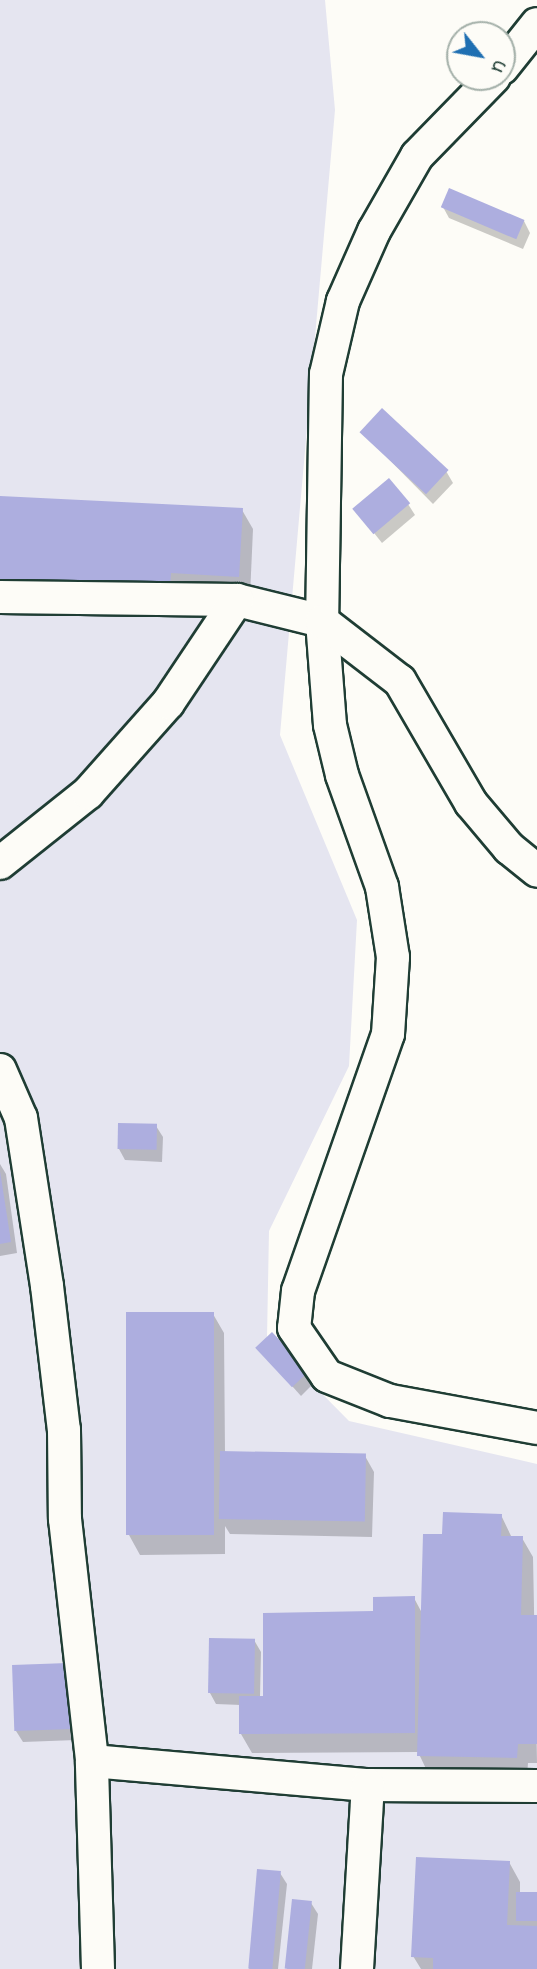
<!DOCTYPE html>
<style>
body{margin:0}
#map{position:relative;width:537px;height:1969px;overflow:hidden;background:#fdfcf7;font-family:"Indie Flower",sans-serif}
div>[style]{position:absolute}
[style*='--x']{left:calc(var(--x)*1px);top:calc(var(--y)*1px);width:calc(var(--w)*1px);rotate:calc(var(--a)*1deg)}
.built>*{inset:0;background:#e5e5f0}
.shadow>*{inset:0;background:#0003}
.building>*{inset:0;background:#adaedf;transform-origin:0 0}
.roads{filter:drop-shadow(2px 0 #1f3d34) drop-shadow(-2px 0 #1f3d34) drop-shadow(0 2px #1f3d34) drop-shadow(0 -2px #1f3d34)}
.minor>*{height:32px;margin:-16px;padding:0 16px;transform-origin:16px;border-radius:16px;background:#fdfcf7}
span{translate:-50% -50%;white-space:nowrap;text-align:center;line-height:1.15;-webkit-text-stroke:5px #fdfcf7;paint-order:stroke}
.north{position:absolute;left:446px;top:21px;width:70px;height:70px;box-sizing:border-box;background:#fdfcf7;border:2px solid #a4b0a9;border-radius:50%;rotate:121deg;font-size:19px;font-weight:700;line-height:28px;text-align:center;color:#1f3d34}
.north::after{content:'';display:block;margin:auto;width:24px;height:32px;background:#1f6fb2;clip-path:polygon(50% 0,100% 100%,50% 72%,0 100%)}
</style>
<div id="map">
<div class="built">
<i style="clip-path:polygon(0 0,325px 0,335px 110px,280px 735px,357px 920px,349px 1066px,269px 1231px,267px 1338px,349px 1421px,537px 1464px,537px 1969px,0 1969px)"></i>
</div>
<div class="shadow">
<i style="clip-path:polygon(443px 207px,524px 221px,530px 233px,523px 249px,449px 218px)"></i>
<i style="clip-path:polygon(362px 432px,446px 471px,453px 483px,433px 504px)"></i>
<i style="clip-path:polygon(0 497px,242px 510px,253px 529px,250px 596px,0 598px)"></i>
<i style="clip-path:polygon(408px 504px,415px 515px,382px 543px,355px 509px)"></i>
<i style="clip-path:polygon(156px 1126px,163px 1137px,162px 1162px,125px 1160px,119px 1149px)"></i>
<i style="clip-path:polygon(0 1164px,6px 1174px,17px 1253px,0 1256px)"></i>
<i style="clip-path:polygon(213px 1314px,224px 1333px,225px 1453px,365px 1456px,374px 1472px,372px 1537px,230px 1534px,225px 1526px,225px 1554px,140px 1555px,129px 1535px)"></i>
<i style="clip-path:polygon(258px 1348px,308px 1372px,314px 1383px,301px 1396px)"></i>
<i style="clip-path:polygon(501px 1515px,512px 1538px,522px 1538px,533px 1557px,537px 1763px,528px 1763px,527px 1777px,429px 1775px,418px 1752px,252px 1753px,241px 1734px,241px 1705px,216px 1704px,210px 1693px,254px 1640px,261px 1652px,260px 1697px,265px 1697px,375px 1613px,414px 1598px,422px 1613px,444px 1536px)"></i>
<i style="clip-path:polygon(67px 1665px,76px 1740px,23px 1742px,16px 1731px)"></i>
<i style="clip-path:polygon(509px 1862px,520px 1882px,520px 1894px,537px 1894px,537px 1969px,421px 1969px,413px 1956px)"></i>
<i style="clip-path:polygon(280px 1873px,287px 1884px,278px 1969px,249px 1969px)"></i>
<i style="clip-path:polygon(311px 1903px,318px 1914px,312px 1969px,287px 1969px)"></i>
</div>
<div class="building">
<i style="left:449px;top:188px;width:82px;height:21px;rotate:23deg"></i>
<i style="left:382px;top:408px;width:91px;height:33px;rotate:43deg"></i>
<i style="left:389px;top:478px;width:33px;height:48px;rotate:50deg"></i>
<i style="clip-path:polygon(0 496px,243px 508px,239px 577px,171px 573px,170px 589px,0 579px)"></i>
<i style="left:118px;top:1123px;width:39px;height:26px;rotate:1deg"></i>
<i style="clip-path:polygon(0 1171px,11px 1242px,0 1244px)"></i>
<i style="left:214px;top:1312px;width:223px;height:88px;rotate:90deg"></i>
<i style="left:272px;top:1332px;width:54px;height:23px;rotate:47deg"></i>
<i style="left:220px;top:1451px;width:146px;height:68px;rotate:1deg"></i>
<i style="clip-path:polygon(443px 1512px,502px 1514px,501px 1536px,523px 1536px,521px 1615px,537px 1615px,537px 1744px,518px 1744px,517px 1758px,417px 1756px,423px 1534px,442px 1534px)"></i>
<i style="clip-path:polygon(415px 1596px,415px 1733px,239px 1734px,239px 1696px,263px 1696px,263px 1613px,373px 1611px,373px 1597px)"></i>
<i style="left:209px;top:1638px;width:46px;height:55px;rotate:1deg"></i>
<i style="left:68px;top:1663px;width:66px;height:56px;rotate:88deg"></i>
<i style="clip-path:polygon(416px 1857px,510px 1861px,507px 1925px,537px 1926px,537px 1969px,433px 1969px,433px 1958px,411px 1957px)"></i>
<i style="left:257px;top:1869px;width:24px;height:100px;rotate:5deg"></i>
<i style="left:516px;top:1892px;width:21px;height:29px"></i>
<i style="left:292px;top:1899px;width:20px;height:70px;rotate:6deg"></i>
</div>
<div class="roads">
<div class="minor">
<i style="--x:502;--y:68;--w:56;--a:-51.5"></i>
<i style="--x:494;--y:77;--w:110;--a:134.3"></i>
<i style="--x:417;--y:156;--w:86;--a:119.8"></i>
<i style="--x:374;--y:231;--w:77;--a:113.9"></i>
<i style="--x:343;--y:301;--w:75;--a:103.1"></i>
<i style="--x:326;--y:374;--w:247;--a:90.9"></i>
<i style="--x:322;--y:621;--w:104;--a:85.6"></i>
<i style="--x:330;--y:725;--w:51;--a:76.5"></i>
<i style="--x:342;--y:775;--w:119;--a:70.3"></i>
<i style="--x:382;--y:887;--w:71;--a:81.1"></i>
<i style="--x:393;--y:957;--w:77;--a:93.7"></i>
<i style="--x:388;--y:1034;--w:272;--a:109.3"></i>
<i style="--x:298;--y:1291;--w:37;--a:96"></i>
<i style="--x:294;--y:1328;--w:58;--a:55.5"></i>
<i style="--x:327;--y:1376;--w:68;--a:21.6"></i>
<i style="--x:390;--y:1401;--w:149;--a:10.4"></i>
<i style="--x:0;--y:597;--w:237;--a:0.7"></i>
<i style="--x:237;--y:600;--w:88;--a:13.9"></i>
<i style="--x:322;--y:621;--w:98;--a:37.6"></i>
<i style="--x:400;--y:681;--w:141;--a:59.8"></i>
<i style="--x:471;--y:803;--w:59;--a:49.8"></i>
<i style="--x:509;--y:848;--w:36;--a:39"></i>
<i style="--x:0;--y:863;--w:112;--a:-38.5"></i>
<i style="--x:88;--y:793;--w:120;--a:-48.4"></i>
<i style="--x:168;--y:703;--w:124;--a:-56.2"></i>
<i style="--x:0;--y:1070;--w:52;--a:66.4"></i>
<i style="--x:21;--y:1118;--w:170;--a:81.2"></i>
<i style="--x:47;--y:1286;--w:145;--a:83.3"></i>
<i style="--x:64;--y:1430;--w:89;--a:89.4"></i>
<i style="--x:65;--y:1519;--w:244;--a:83.6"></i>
<i style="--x:98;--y:1969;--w:208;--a:-91.7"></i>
<i style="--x:92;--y:1761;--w:277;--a:5"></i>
<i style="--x:368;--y:1785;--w:169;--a:0.3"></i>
<i style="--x:357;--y:1969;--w:184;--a:-86.6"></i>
</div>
</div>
<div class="north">U</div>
</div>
